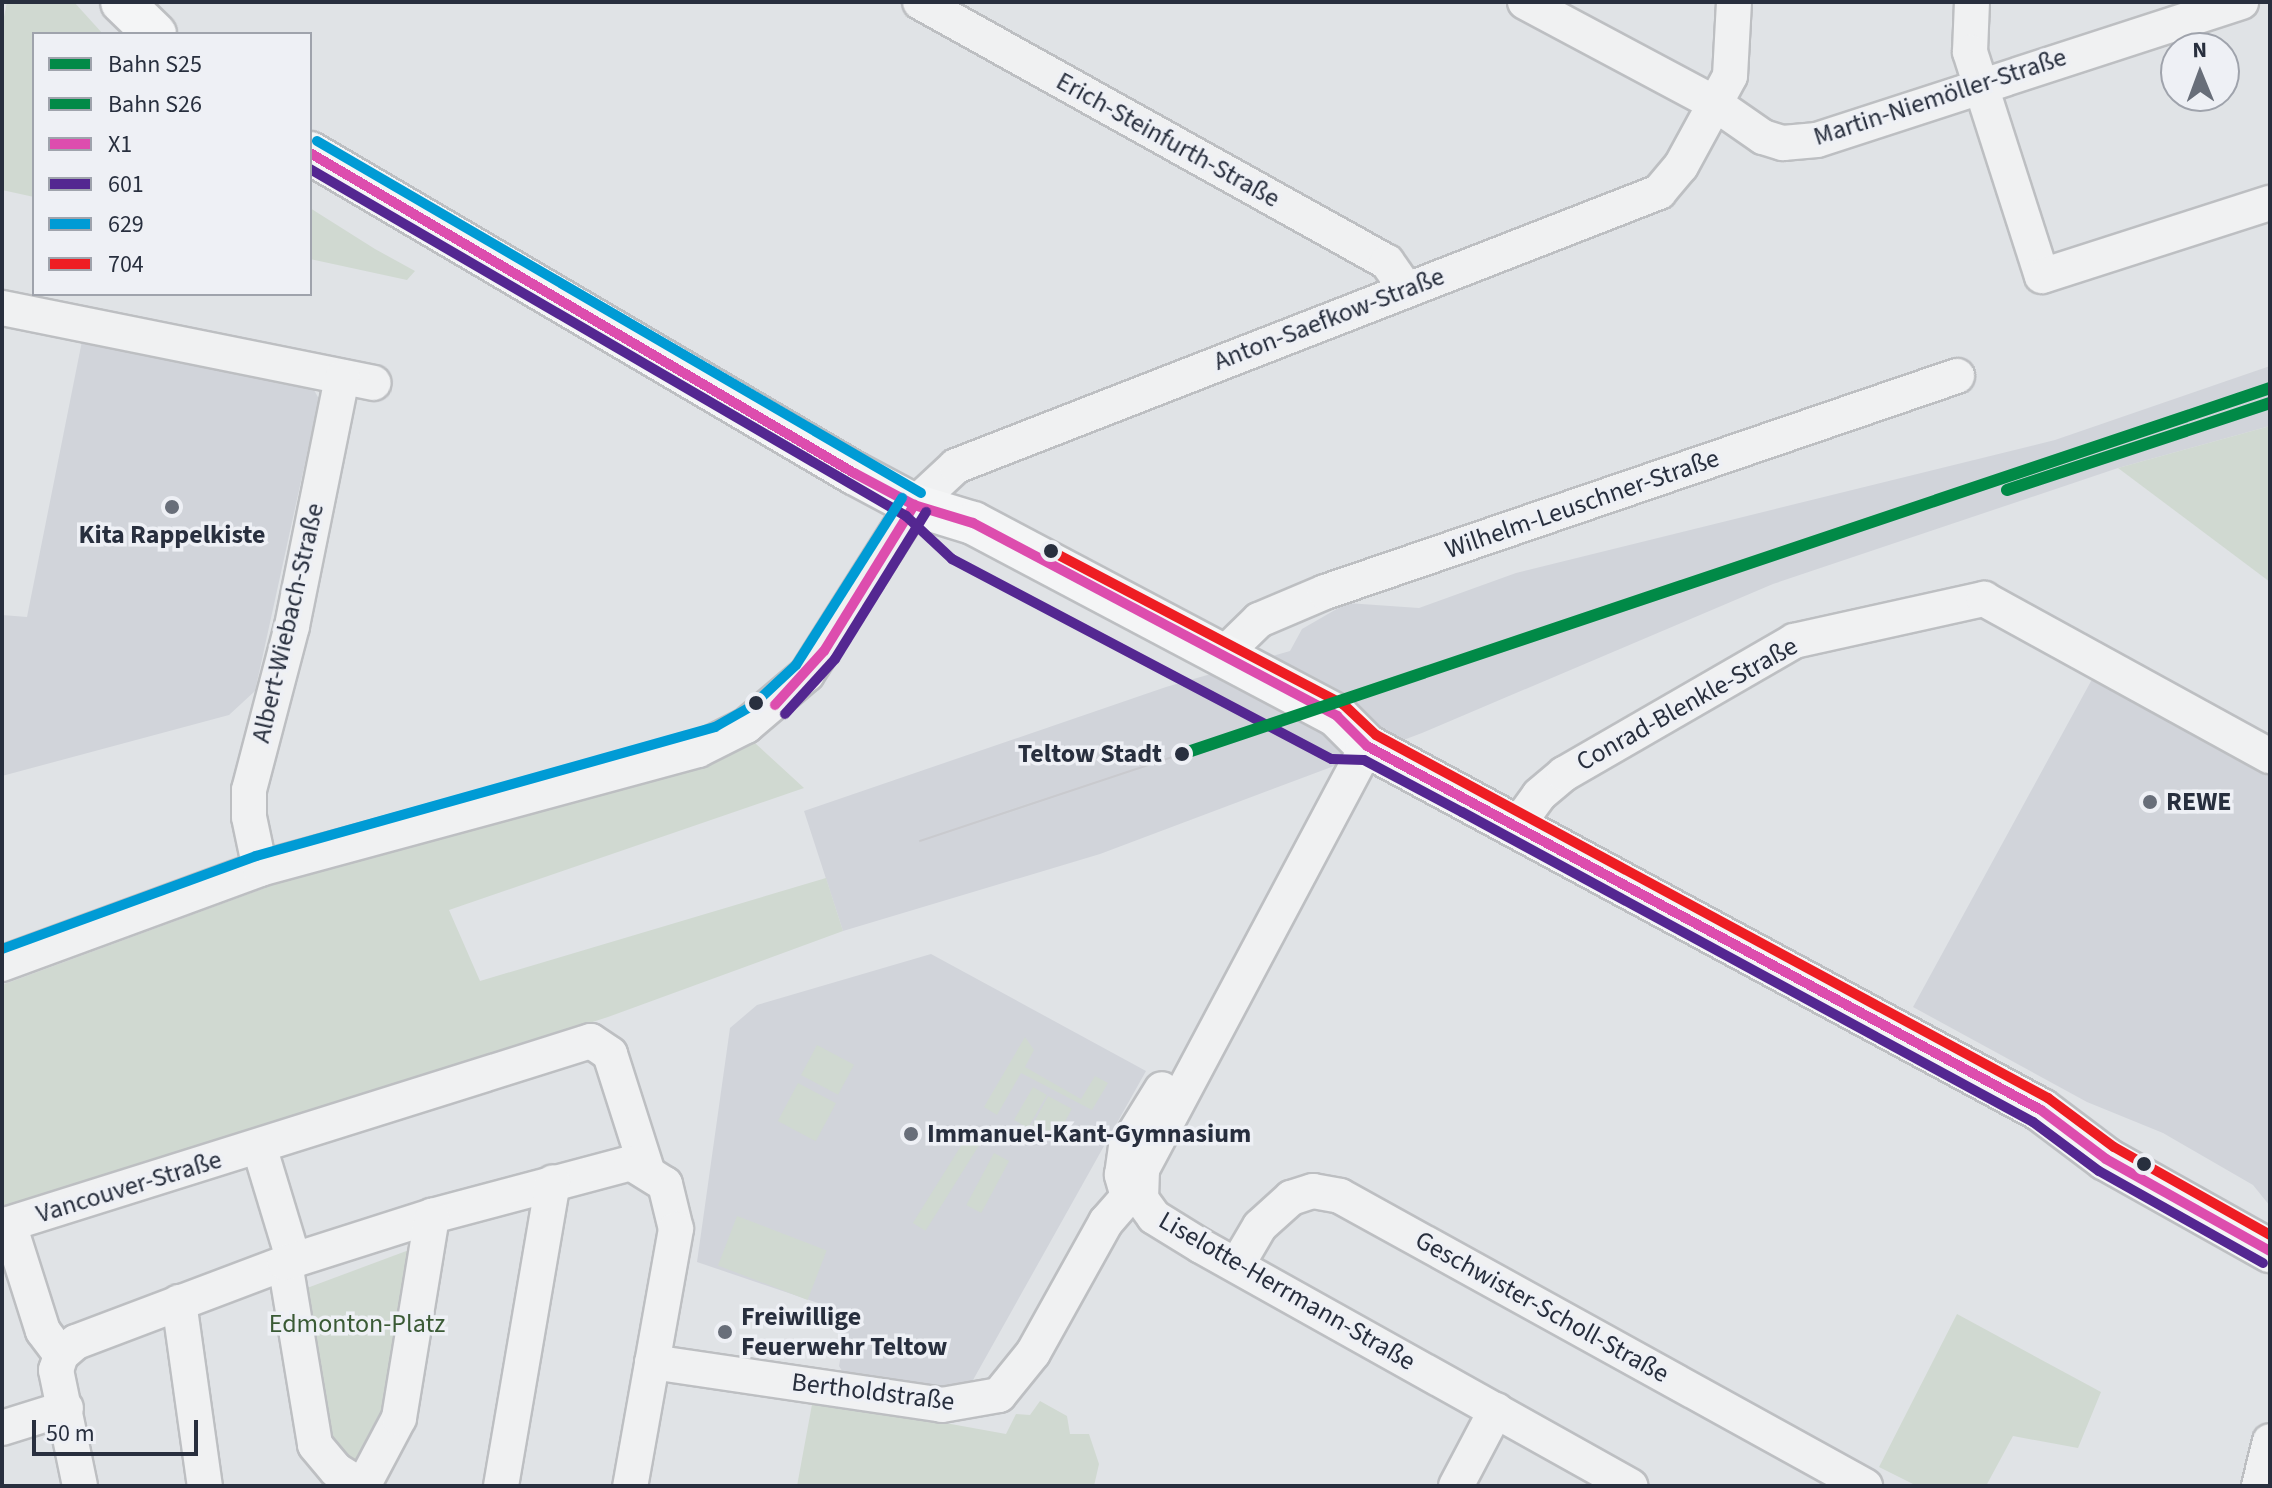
<!DOCTYPE html>
<meta charset="utf-8">
<style>
body{margin:0}
#map{position:relative;width:2272px;height:1488px;overflow:hidden;background:#e0e3e6;font-family:"Source Sans 3",sans-serif}
div>[style]{position:absolute}
[style*='--x']{left:calc(var(--x)*1px);top:calc(var(--y)*1px);width:calc(var(--w)*1px);rotate:calc(var(--a)*1deg)}
.built>*{inset:0;background:#d1d4da}
.green>*{inset:0;background:#d0d9d1;transform-origin:0 0}
.roads{filter:drop-shadow(2px 0 #bdbfc2) drop-shadow(-2px 0 #bdbfc2) drop-shadow(0 2px #bdbfc2) drop-shadow(0 -2px #bdbfc2)}
.minor>*{height:34px;margin:-17px;padding:0 17px;transform-origin:17px;border-radius:17px;background:#f0f1f2}
.major>*{height:42px;margin:-21px;padding:0 21px;transform-origin:21px;border-radius:21px;background:#f4f5f6}
.tram>*{height:2px;margin:-1px;padding:0 1px;transform-origin:1px;border-radius:1px;background:#c9cace}
.bus-1>*{height:10px;margin:-5px;padding:0 5px;transform-origin:5px;border-radius:5px;background:#dd4dae}
.bus-2>*{height:10px;margin:-5px;padding:0 5px;transform-origin:5px;border-radius:5px;background:#542791}
.bus-3>*{height:10px;margin:-5px;padding:0 5px;transform-origin:5px;border-radius:5px;background:#009bd5}
.bus-4>*{height:10px;margin:-5px;padding:0 5px;transform-origin:5px;border-radius:5px;background:#ee1d23}
.rail-1>*{height:12px;margin:-6px;padding:0 6px;transform-origin:6px;border-radius:6px;background:#018a47}
.rail-2>*{height:12px;margin:-6px;padding:0 6px;transform-origin:6px;border-radius:6px;background:#018a47}
.dots>*{width:22px;height:22px;translate:-50% -50%;box-sizing:border-box;border:4px solid #eef0f5;border-radius:50%}
span{translate:-50% -50%;white-space:nowrap;text-align:center;line-height:1.15;-webkit-text-stroke:7px #eef0f5;paint-order:stroke}
.street-label{font-size:26px;color:#282f3e}
.poi-label{font-size:26px;color:#282f3e;font-weight:700}
.left{translate:0 -50%;text-align:left}
.stop-label{font-size:26px;color:#282f3e;font-weight:700}
.right{translate:-100% -50%;text-align:right}
.park-label{font-size:26px;color:#3a5a35}
.frame{position:absolute;inset:0;border:4px solid #282f3e;pointer-events:none}
.legend{position:absolute;left:32px;top:32px;width:280px;height:264px;box-sizing:border-box;background:#eef0f5;border:2px solid #9fa3ac;margin:0;padding:10px 14px;list-style:none;font-size:24px;color:#282f3e}
.legend li{display:flex;align-items:center;gap:16px;height:40px}
.legend b{width:40px;border:2px solid #9fa3ac}
.north{position:absolute;left:2160px;top:32px;width:80px;height:80px;box-sizing:border-box;background:#eef0f5;border:2px solid #9fa3ac;border-radius:50%;rotate:359deg;font-size:22px;font-weight:700;line-height:32px;text-align:center;color:#282f3e}
.north::after{content:'';display:block;margin:auto;width:28px;height:36px;background:#686e79;clip-path:polygon(50% 0,100% 100%,50% 72%,0 100%)}
.scale{position:absolute;left:32px;top:1420px;width:166px;height:36px;box-sizing:border-box;border:4px solid #282f3e;border-top:0;padding-left:10px;font-size:24px;line-height:28px;white-space:nowrap;color:#282f3e;-webkit-text-stroke:6px #eef0f5;paint-order:stroke}
</style>
<div id="map">
<div class="built">
<i style="clip-path:polygon(83px 336px,310px 383px,319px 399px,255px 691px,229px 715px,2px 776px,2px 615px,27px 617px)"></i>
<i style="clip-path:polygon(2270px 366px,2270px 426px,2118px 468px,1773px 584px,1422px 733px,1100px 854px,843px 931px,804px 811px,1166px 687px,1290px 651px,1302px 629px,1347px 603px,1419px 608px,1516px 573px,2055px 440px)"></i>
<i style="clip-path:polygon(2102px 661px,2270px 756px,2270px 1206px,2253px 1185px,2163px 1133px,2087px 1102px,1913px 1007px)"></i>
<i style="clip-path:polygon(931px 954px,1146px 1071px,968px 1389px,955px 1395px,847px 1379px,839px 1366px,844px 1337px,813px 1319px,818px 1303px,697px 1262px,730px 1028px,757px 1005px)"></i>
</div>
<div class="green">
<i style="clip-path:polygon(7px 2px,74px 2px,103px 34px,34px 34px,34px 197px,2px 190px,2px 27px)"></i>
<i style="clip-path:polygon(310px 208px,375px 249px,415px 271px,407px 280px,310px 259px)"></i>
<i style="clip-path:polygon(2270px 426px,2270px 582px,2118px 468px)"></i>
<i style="clip-path:polygon(755px 743px,804px 788px,449px 910px,480px 981px,826px 878px,843px 931px,608px 1017px,2px 1212px,2px 985px,276px 884px)"></i>
<i style="clip-path:polygon(1025px 1037px,1034px 1050px,1025px 1067px,1081px 1099px,1095px 1076px,1108px 1083px,1092px 1110px,1021px 1073px,997px 1115px,984px 1107px)"></i>
<i style="left:817px;top:1045px;width:42px;height:34px;rotate:28deg"></i>
<i style="left:798px;top:1083px;width:43px;height:43px;rotate:28deg"></i>
<i style="left:1033px;top:1087px;width:16px;height:38px;rotate:30deg"></i>
<i style="left:1048px;top:1096px;width:27px;height:33px;rotate:28deg"></i>
<i style="left:969px;top:1133px;width:15px;height:106px;rotate:32deg"></i>
<i style="left:994px;top:1153px;width:17px;height:59px;rotate:28deg"></i>
<i style="left:737px;top:1216px;width:96px;height:53px;rotate:21deg"></i>
<i style="clip-path:polygon(409px 1250px,397px 1391px,367px 1457px,354px 1463px,329px 1449px,299px 1291px)"></i>
<i style="clip-path:polygon(1957px 1314px,2101px 1392px,2078px 1448px,2013px 1436px,1986px 1486px,1917px 1486px,1879px 1467px)"></i>
<i style="clip-path:polygon(813px 1399px,1006px 1434px,1016px 1414px,1030px 1415px,1040px 1401px,1067px 1416px,1070px 1434px,1089px 1434px,1099px 1464px,1094px 1486px,797px 1486px)"></i>
</div>
<div class="roads">
<div class="minor">
<i style="--x:920;--y:2;--w:534;--a:29.11"></i>
<i style="--x:1387;--y:262;--w:33;--a:55"></i>
<i style="--x:1525;--y:2;--w:214;--a:28.1"></i>
<i style="--x:1714;--y:103;--w:60;--a:34.8"></i>
<i style="--x:1763;--y:137;--w:21;--a:17"></i>
<i style="--x:1783;--y:143;--w:34;--a:-5"></i>
<i style="--x:1817;--y:140;--w:446;--a:-18"></i>
<i style="--x:1972;--y:2;--w:50;--a:92.3"></i>
<i style="--x:1970;--y:52;--w:235;--a:72.2"></i>
<i style="--x:2042;--y:276;--w:239;--a:-17.8"></i>
<i style="--x:2;--y:308;--w:379;--a:11.4"></i>
<i style="--x:1222;--y:656;--w:52;--a:-44.2"></i>
<i style="--x:1259;--y:620;--w:72;--a:-23"></i>
<i style="--x:1325;--y:592;--w:668;--a:-18.87"></i>
<i style="--x:1367;--y:746;--w:480;--a:118"></i>
<i style="--x:1142;--y:1170;--w:29;--a:92"></i>
<i style="--x:1141;--y:1199;--w:22;--a:54"></i>
<i style="--x:1154;--y:1217;--w:55;--a:31.7"></i>
<i style="--x:1201;--y:1246;--w:492;--a:29.2"></i>
<i style="--x:1516;--y:827;--w:39;--a:-54"></i>
<i style="--x:1539;--y:795;--w:33;--a:-40"></i>
<i style="--x:1564;--y:774;--w:266;--a:-30"></i>
<i style="--x:1794;--y:641;--w:195;--a:-12.5"></i>
<i style="--x:1984;--y:599;--w:326;--a:28.8"></i>
<i style="--x:260;--y:869;--w:53;--a:-101.9"></i>
<i style="--x:249;--y:817;--w:27;--a:-90"></i>
<i style="--x:249;--y:790;--w:170;--a:-75.3"></i>
<i style="--x:292;--y:626;--w:254;--a:-78.6"></i>
<i style="--x:2;--y:964;--w:275;--a:-20.2"></i>
<i style="--x:260;--y:869;--w:454;--a:-15.2"></i>
<i style="--x:698;--y:750;--w:54;--a:-26.6"></i>
<i style="--x:746;--y:726;--w:80;--a:-40.4"></i>
<i style="--x:807;--y:674;--w:200;--a:-57.7"></i>
<i style="--x:914;--y:505;--w:57;--a:-42.9"></i>
<i style="--x:956;--y:466;--w:755;--a:-21.29"></i>
<i style="--x:1659;--y:192;--w:34;--a:-50"></i>
<i style="--x:1681;--y:166;--w:102;--a:-61.4"></i>
<i style="--x:1730;--y:76;--w:74;--a:-86.9"></i>
<i style="--x:259;--y:1146;--w:120;--a:73.1"></i>
<i style="--x:1127;--y:1193;--w:19;--a:-106"></i>
<i style="--x:1122;--y:1175;--w:28;--a:-82"></i>
<i style="--x:1126;--y:1147;--w:68;--a:-58.2"></i>
<i style="--x:9;--y:1224;--w:112;--a:72.4"></i>
<i style="--x:43;--y:1331;--w:30;--a:53"></i>
<i style="--x:2;--y:1226;--w:617;--a:-17.44"></i>
<i style="--x:591;--y:1041;--w:23;--a:34"></i>
<i style="--x:610;--y:1054;--w:119;--a:72.3"></i>
<i style="--x:285;--y:1263;--w:184;--a:80.6"></i>
<i style="--x:315;--y:1445;--w:33;--a:50"></i>
<i style="--x:336;--y:1470;--w:31;--a:32"></i>
<i style="--x:1237;--y:1265;--w:45;--a:-59.5"></i>
<i style="--x:1260;--y:1226;--w:42;--a:-42.1"></i>
<i style="--x:1291;--y:1198;--w:23;--a:-18"></i>
<i style="--x:1313;--y:1191;--w:27;--a:10"></i>
<i style="--x:1340;--y:1196;--w:600;--a:28.92"></i>
<i style="--x:179;--y:1302;--w:186;--a:82"></i>
<i style="--x:61;--y:1355;--w:20;--a:-41"></i>
<i style="--x:76;--y:1342;--w:223;--a:-20.7"></i>
<i style="--x:285;--y:1263;--w:154;--a:-17.7"></i>
<i style="--x:432;--y:1216;--w:206;--a:-14.9"></i>
<i style="--x:631;--y:1163;--w:40;--a:32"></i>
<i style="--x:665;--y:1184;--w:46;--a:76.3"></i>
<i style="--x:676;--y:1229;--w:261;--a:100.1"></i>
<i style="--x:61;--y:1355;--w:16;--a:108"></i>
<i style="--x:56;--y:1370;--w:118;--a:78.3"></i>
<i style="--x:652;--y:1362;--w:293;--a:8.4"></i>
<i style="--x:942;--y:1405;--w:58;--a:-10"></i>
<i style="--x:999;--y:1395;--w:54;--a:-51"></i>
<i style="--x:1033;--y:1353;--w:150;--a:-60.9"></i>
<i style="--x:1106;--y:1222;--w:35;--a:-49"></i>
<i style="--x:2;--y:1428;--w:67;--a:-17.4"></i>
<i style="--x:363;--y:1486;--w:77;--a:-62.1"></i>
<i style="--x:399;--y:1418;--w:205;--a:-80.7"></i>
<i style="--x:501;--y:1486;--w:308;--a:-80.3"></i>
<i style="--x:1456;--y:1486;--w:86;--a:-62.2"></i>
<i style="--x:2259;--y:1486;--w:46;--a:-76.3"></i>
</div>
<div class="major">
<i style="--x:122;--y:2;--w:46;--a:44.1"></i>
<i style="--x:310;--y:153;--w:631;--a:30.47"></i>
<i style="--x:854;--y:473;--w:68;--a:28.1"></i>
<i style="--x:914;--y:505;--w:62;--a:17"></i>
<i style="--x:973;--y:523;--w:412;--a:27.9"></i>
<i style="--x:1337;--y:716;--w:42;--a:45"></i>
<i style="--x:1367;--y:746;--w:766;--a:28.37"></i>
<i style="--x:2041;--y:1110;--w:81;--a:37"></i>
<i style="--x:2106;--y:1159;--w:188;--a:29.3"></i>
</div>
</div>
<div class="tram">
<i style="--x:920;--y:841;--w:276;--a:-18.4"></i>
</div>
<div class="bus-1">
<i style="--x:310;--y:153;--w:631;--a:30.47"></i>
<i style="--x:854;--y:473;--w:68;--a:28.1"></i>
<i style="--x:914;--y:505;--w:62;--a:17"></i>
<i style="--x:973;--y:523;--w:412;--a:27.9"></i>
<i style="--x:1337;--y:716;--w:42;--a:45"></i>
<i style="--x:1367;--y:746;--w:766;--a:28.37"></i>
<i style="--x:2041;--y:1110;--w:81;--a:37"></i>
<i style="--x:2106;--y:1159;--w:188;--a:29.3"></i>
<i style="--x:775;--y:705;--w:73;--a:-47.8"></i>
<i style="--x:824;--y:651;--w:172;--a:-58.3"></i>
</div>
<div class="bus-2">
<i style="--x:310;--y:169;--w:690;--a:30.21"></i>
<i style="--x:906;--y:516;--w:63;--a:43.1"></i>
<i style="--x:952;--y:559;--w:429;--a:27.8"></i>
<i style="--x:1332;--y:759;--w:32;--a:2"></i>
<i style="--x:1364;--y:760;--w:111;--a:28"></i>
<i style="--x:1462;--y:812;--w:650;--a:28.5"></i>
<i style="--x:2033;--y:1122;--w:82;--a:36.6"></i>
<i style="--x:2099;--y:1171;--w:188;--a:29.3"></i>
<i style="--x:785;--y:714;--w:74;--a:-47.7"></i>
<i style="--x:835;--y:659;--w:173;--a:-58.2"></i>
</div>
<div class="bus-3">
<i style="--x:317;--y:141;--w:699;--a:30.23"></i>
<i style="--x:2;--y:949;--w:270;--a:-20.1"></i>
<i style="--x:256;--y:856;--w:477;--a:-15.7"></i>
<i style="--x:715;--y:727;--w:43;--a:-29.6"></i>
<i style="--x:752;--y:706;--w:60;--a:-43"></i>
<i style="--x:796;--y:665;--w:198;--a:-57.6"></i>
</div>
<div class="bus-4">
<i style="--x:1051;--y:551;--w:330;--a:27.7"></i>
<i style="--x:1343;--y:704;--w:45;--a:43.2"></i>
<i style="--x:1376;--y:735;--w:764;--a:28.38"></i>
<i style="--x:2048;--y:1098;--w:82;--a:36.6"></i>
<i style="--x:2114;--y:1147;--w:179;--a:29.4"></i>
</div>
<div class="rail-1">
<i style="--x:1182;--y:754;--w:1148;--a:-18.59"></i>
</div>
<div class="rail-2">
<i style="--x:2007;--y:490;--w:277;--a:-18.3"></i>
</div>
<div class="dots">
<i style="left:172px;top:507px;background:#686e79"></i>
<i style="left:1051px;top:551px;background:#282f3e"></i>
<i style="left:756px;top:703px;background:#282f3e"></i>
<i style="left:1182px;top:754px;background:#282f3e"></i>
<i style="left:2150px;top:802px;background:#686e79"></i>
<i style="left:911px;top:1134px;background:#686e79"></i>
<i style="left:2144px;top:1164px;background:#282f3e"></i>
<i style="left:725px;top:1332px;background:#686e79"></i>
</div>
<div class="street-label">
<span style="left:1940px;top:97px;rotate:-18deg">Martin-Niemöller-Straße</span>
<span style="left:1168px;top:140px;rotate:29deg">Erich-Steinfurth-Straße</span>
<span style="left:1329px;top:319px;rotate:-21deg">Anton-Saefkow-Straße</span>
<span style="left:1582px;top:504px;rotate:-19deg">Wilhelm-Leuschner-Straße</span>
<span style="left:288px;top:623px;rotate:-77deg">Albert-Wiebach-Straße</span>
<span style="left:1687px;top:704px;rotate:-29deg">Conrad-Blenkle-Straße</span>
<span style="left:129px;top:1187px;rotate:-17deg">Vancouver-Straße</span>
<span style="left:1287px;top:1291px;rotate:30deg">Liselotte-Herrmann-Straße</span>
<span style="left:1542px;top:1307px;rotate:29deg">Geschwister-Scholl-Straße</span>
<span style="left:873px;top:1392px;rotate:7deg">Bertholdstraße</span>
</div>
<div class="poi-label">
<span style="left:172px;top:535px">Kita Rappelkiste</span>
<span class="left" style="left:2166px;top:802px">REWE</span>
<span class="left" style="left:927px;top:1134px">Immanuel-Kant-Gymnasium</span>
<span class="left" style="left:741px;top:1332px">Freiwillige<br>Feuerwehr Teltow</span>
</div>
<div class="stop-label">
<span class="right" style="left:1162px;top:754px">Teltow Stadt</span>
</div>
<div class="park-label">
<span style="left:357px;top:1324px">Edmonton-Platz</span>
</div>
<div class="frame"></div>
<ul class="legend">
<li><b style="height:10px;background:#018a47"></b>Bahn S25</li>
<li><b style="height:10px;background:#018a47"></b>Bahn S26</li>
<li><b style="height:10px;background:#dd4dae"></b>X1</li>
<li><b style="height:10px;background:#542791"></b>601</li>
<li><b style="height:10px;background:#009bd5"></b>629</li>
<li><b style="height:10px;background:#ee1d23"></b>704</li>
</ul>
<div class="north">N</div>
<div class="scale">50 m</div>
</div>
